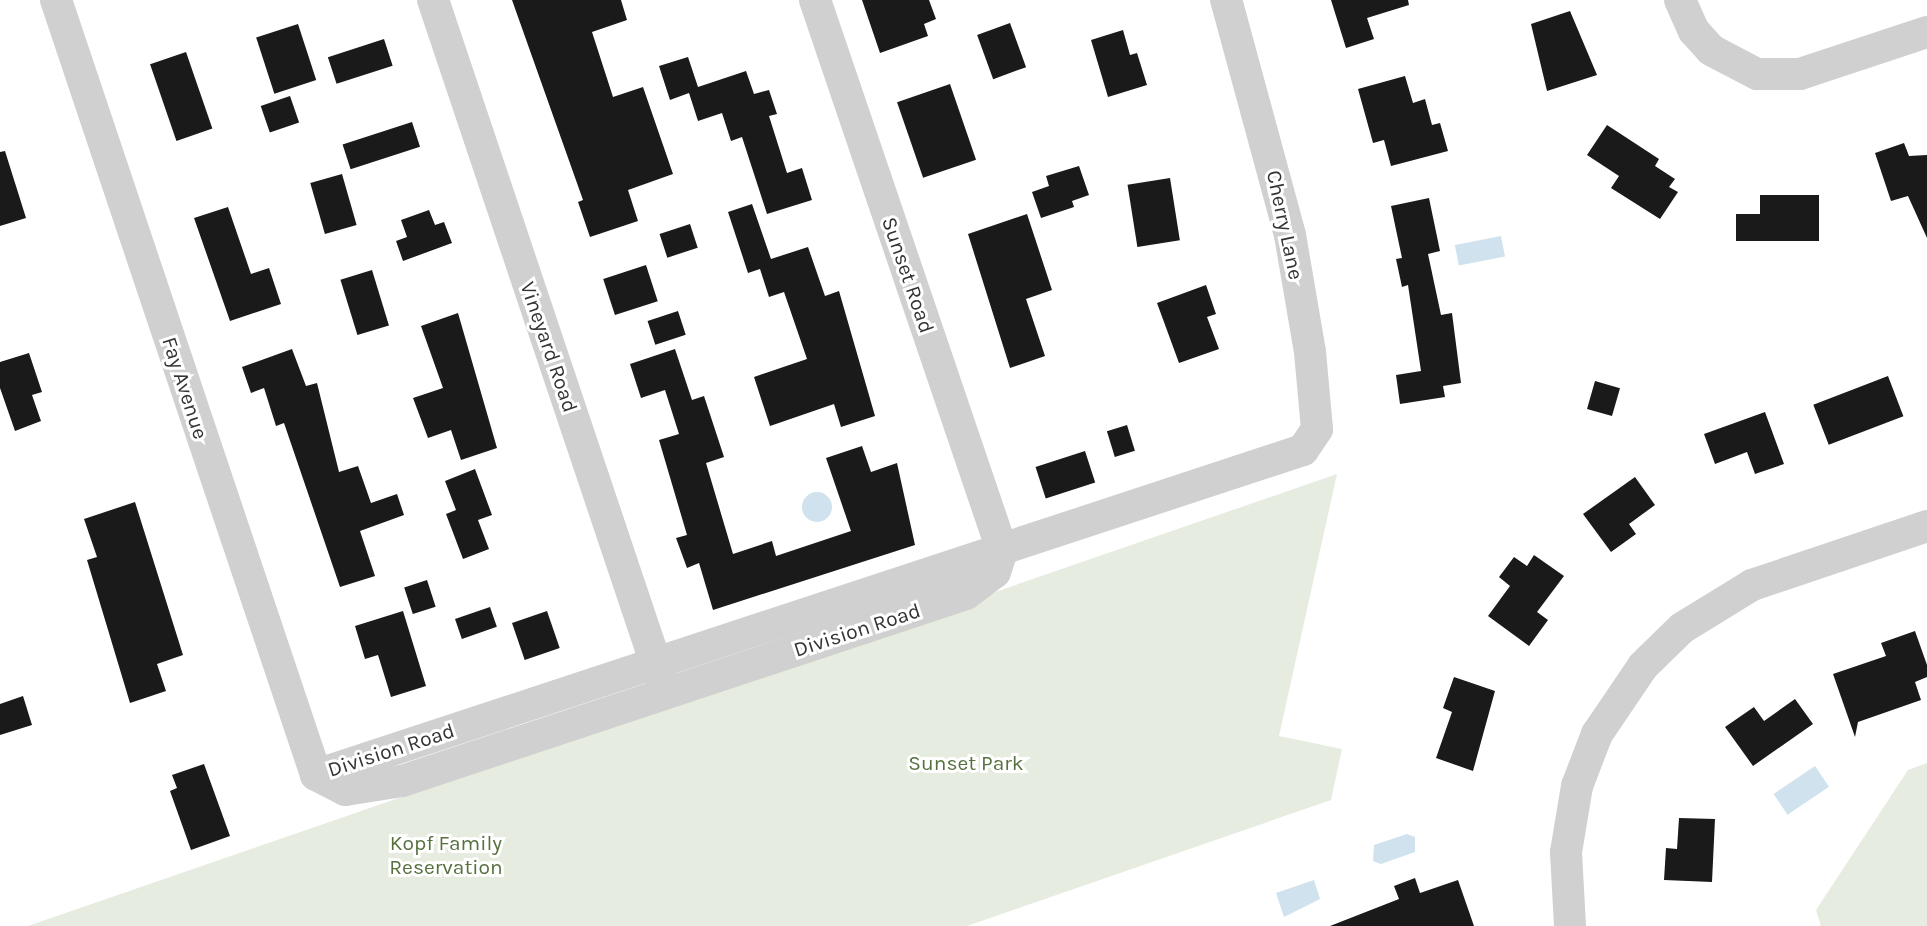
<!DOCTYPE html>
<style>
body{margin:0}
#map{position:relative;width:1927px;height:926px;overflow:hidden;background:#fff;font-family:Karla,sans-serif}
div>[style]{position:absolute}
[style*='--x']{left:calc(var(--x)*1px);top:calc(var(--y)*1px);width:calc(var(--w)*1px);rotate:calc(var(--a)*1deg)}
.green>*{inset:0;background:#e6ecdf}
.water>*{inset:0;background:#cfe2ee;transform-origin:0 0}
.round{border-radius:50%}
.building>*{inset:0;background:#1a1a1a;transform-origin:0 0}
.street>*{height:32px;margin:-16px;padding:0 16px;transform-origin:16px;border-radius:16px;background:#d0d0d0}
span{translate:-50% -50%;white-space:nowrap;text-align:center;line-height:1.15;-webkit-text-stroke:6px #fff;paint-order:stroke}
.street-label{font-size:21px;color:#333}
.park-label{font-size:21px;color:#56703f}
</style>
<div id="map">
<div class="green">
<i style="clip-path:polygon(1337px 474px,1279px 736px,1342px 749px,1331px 800px,967px 926px,28px 926px)"></i>
<i style="clip-path:polygon(1927px 763px,1927px 926px,1821px 926px,1816px 910px,1908px 770px)"></i>
</div>
<div class="water">
<i style="left:1501px;top:236px;width:21px;height:47px;rotate:79deg"></i>
<i class="round" style="left:802px;top:492px;width:30px;height:30px"></i>
<i style="left:1815px;top:766px;width:25px;height:50px;rotate:56deg"></i>
<i style="clip-path:polygon(1407px 834px,1415px 837px,1415px 852px,1381px 864px,1373px 861px,1374px 845px)"></i>
<i style="clip-path:polygon(1314px 880px,1320px 899px,1284px 917px,1276px 893px)"></i>
</div>
<div class="building">
<i style="clip-path:polygon(512px 0,621px 0,627px 20px,592px 32px,613px 97px,643px 87px,673px 174px,628px 190px,638px 221px,590px 237px,578px 202px,583px 200px)"></i>
<i style="clip-path:polygon(862px 0,929px 0,936px 19px,924px 24px,928px 36px,880px 53px)"></i>
<i style="clip-path:polygon(1331px 0,1408px 0,1409px 5px,1367px 18px,1374px 39px,1346px 48px)"></i>
<i style="clip-path:polygon(1570px 11px,1597px 75px,1547px 91px,1531px 24px)"></i>
<i style="left:1010px;top:23px;width:47px;height:35px;rotate:70deg"></i>
<i style="left:298px;top:24px;width:59px;height:44px;rotate:72deg"></i>
<i style="clip-path:polygon(1123px 30px,1130px 55px,1137px 53px,1147px 85px,1108px 97px,1091px 40px)"></i>
<i style="left:384px;top:39px;width:28px;height:59px;rotate:72deg"></i>
<i style="left:186px;top:52px;width:81px;height:38px;rotate:71deg"></i>
<i style="clip-path:polygon(688px 57px,698px 87px,746px 71px,754px 94px,769px 90px,777px 114px,769px 116px,787px 173px,802px 168px,812px 200px,767px 214px,742px 137px,731px 141px,722px 113px,698px 121px,689px 93px,670px 100px,659px 66px)"></i>
<i style="clip-path:polygon(1405px 76px,1413px 103px,1425px 99px,1432px 125px,1440px 123px,1448px 151px,1391px 166px,1384px 140px,1373px 143px,1358px 89px)"></i>
<i style="left:950px;top:84px;width:80px;height:56px;rotate:71deg"></i>
<i style="left:290px;top:96px;width:28px;height:31px;rotate:71deg"></i>
<i style="left:412px;top:122px;width:26px;height:73px;rotate:72deg"></i>
<i style="clip-path:polygon(1607px 125px,1659px 159px,1655px 166px,1675px 179px,1669px 187px,1678px 192px,1660px 219px,1611px 188px,1619px 176px,1587px 155px)"></i>
<i style="clip-path:polygon(1904px 143px,1909px 156px,1927px 155px,1927px 238px,1908px 196px,1891px 201px,1875px 153px)"></i>
<i style="clip-path:polygon(5px 151px,26px 218px,0 226px,0 152px)"></i>
<i style="clip-path:polygon(1079px 166px,1089px 195px,1072px 201px,1074px 207px,1041px 218px,1032px 192px,1049px 186px,1046px 176px)"></i>
<i style="left:342px;top:174px;width:53px;height:33px;rotate:74deg"></i>
<i style="left:1170px;top:178px;width:63px;height:43px;rotate:81deg"></i>
<i style="clip-path:polygon(1760px 195px,1819px 195px,1819px 241px,1736px 241px,1736px 214px,1760px 214px)"></i>
<i style="clip-path:polygon(1429px 198px,1440px 251px,1428px 254px,1441px 315px,1452px 313px,1461px 383px,1443px 386px,1445px 397px,1400px 404px,1396px 375px,1421px 371px,1408px 285px,1402px 287px,1396px 259px,1402px 258px,1391px 206px)"></i>
<i style="clip-path:polygon(752px 204px,771px 259px,808px 247px,825px 296px,839px 291px,875px 416px,841px 427px,834px 404px,770px 426px,754px 377px,807px 359px,784px 292px,769px 297px,760px 269px,748px 273px,728px 212px)"></i>
<i style="clip-path:polygon(228px 207px,251px 274px,269px 268px,281px 304px,230px 321px,194px 218px)"></i>
<i style="clip-path:polygon(429px 210px,435px 225px,444px 222px,452px 243px,403px 261px,396px 241px,407px 237px,401px 220px)"></i>
<i style="clip-path:polygon(1027px 214px,1052px 290px,1026px 299px,1045px 356px,1010px 368px,968px 234px)"></i>
<i style="left:690px;top:224px;width:25px;height:32px;rotate:72deg"></i>
<i style="left:646px;top:265px;width:38px;height:45px;rotate:72deg"></i>
<i style="left:372px;top:270px;width:58px;height:33px;rotate:73deg"></i>
<i style="clip-path:polygon(1206px 285px,1216px 314px,1207px 317px,1219px 349px,1179px 363px,1157px 303px)"></i>
<i style="left:678px;top:311px;width:25px;height:32px;rotate:72deg"></i>
<i style="clip-path:polygon(458px 313px,497px 448px,461px 460px,451px 430px,428px 438px,413px 398px,443px 388px,421px 326px)"></i>
<i style="clip-path:polygon(292px 349px,306px 386px,317px 383px,339px 472px,358px 466px,371px 503px,397px 494px,404px 515px,360px 531px,375px 576px,340px 587px,284px 423px,276px 426px,264px 388px,251px 393px,242px 367px)"></i>
<i style="clip-path:polygon(675px 349px,692px 400px,704px 396px,724px 457px,706px 463px,733px 554px,772px 541px,776px 556px,851px 531px,826px 458px,862px 446px,871px 472px,897px 463px,915px 545px,713px 610px,699px 563px,687px 568px,676px 538px,687px 535px,659px 440px,679px 434px,665px 390px,641px 398px,630px 364px)"></i>
<i style="clip-path:polygon(29px 353px,42px 392px,32px 395px,41px 421px,15px 431px,0 388px,0 362px)"></i>
<i style="left:1888px;top:376px;width:43px;height:80px;rotate:69deg"></i>
<i style="left:1595px;top:381px;width:26px;height:29px;rotate:16deg"></i>
<i style="clip-path:polygon(1765px 412px,1784px 464px,1755px 474px,1747px 452px,1715px 464px,1704px 434px)"></i>
<i style="left:1127px;top:425px;width:27px;height:21px;rotate:73deg"></i>
<i style="left:1085px;top:451px;width:33px;height:52px;rotate:72deg"></i>
<i style="clip-path:polygon(475px 469px,492px 515px,478px 520px,489px 549px,463px 559px,446px 514px,456px 510px,445px 481px)"></i>
<i style="clip-path:polygon(1635px 477px,1655px 505px,1629px 524px,1636px 534px,1611px 552px,1583px 514px)"></i>
<i style="clip-path:polygon(135px 502px,183px 655px,157px 664px,166px 691px,130px 703px,87px 560px,97px 557px,84px 519px)"></i>
<i style="clip-path:polygon(1534px 555px,1564px 576px,1537px 612px,1548px 620px,1529px 646px,1488px 616px,1510px 586px,1499px 577px,1514px 557px,1527px 566px)"></i>
<i style="left:427px;top:580px;width:28px;height:24px;rotate:72deg"></i>
<i style="left:490px;top:607px;width:21px;height:37px;rotate:71deg"></i>
<i style="clip-path:polygon(403px 611px,426px 686px,391px 697px,378px 655px,365px 659px,355px 626px)"></i>
<i style="left:547px;top:611px;width:39px;height:37px;rotate:71deg"></i>
<i style="clip-path:polygon(1915px 631px,1927px 665px,1927px 677px,1915px 682px,1921px 700px,1858px 722px,1855px 737px,1833px 674px,1886px 656px,1881px 643px)"></i>
<i style="clip-path:polygon(1454px 677px,1495px 691px,1473px 771px,1436px 758px,1452px 712px,1443px 708px)"></i>
<i style="clip-path:polygon(23px 696px,32px 725px,0 735px,0 704px)"></i>
<i style="clip-path:polygon(1795px 699px,1813px 724px,1753px 766px,1725px 727px,1754px 707px,1764px 721px)"></i>
<i style="clip-path:polygon(204px 764px,230px 836px,191px 850px,170px 791px,177px 788px,172px 775px)"></i>
<i style="clip-path:polygon(1679px 818px,1715px 819px,1712px 882px,1664px 880px,1666px 848px,1677px 849px)"></i>
<i style="clip-path:polygon(1415px 878px,1420px 893px,1458px 880px,1474px 926px,1330px 926px,1399px 899px,1394px 886px)"></i>
</div>
<div class="street">
<i style="--x:56;--y:0;--w:817;--a:71.45"></i>
<i style="--x:433;--y:0;--w:719;--a:71.44"></i>
<i style="--x:815;--y:0;--w:581;--a:71.22"></i>
<i style="--x:1680;--y:0;--w:34;--a:66"></i>
<i style="--x:1694;--y:31;--w:25;--a:48"></i>
<i style="--x:1711;--y:50;--w:52;--a:27.6"></i>
<i style="--x:1757;--y:74;--w:43;--a:0"></i>
<i style="--x:1800;--y:74;--w:134;--a:-18.3"></i>
<i style="--x:316;--y:775;--w:1039;--a:-18.23"></i>
<i style="--x:1303;--y:450;--w:25;--a:-56"></i>
<i style="--x:1317;--y:429;--w:77;--a:-95.2"></i>
<i style="--x:1310;--y:352;--w:119;--a:-99.7"></i>
<i style="--x:1290;--y:235;--w:244;--a:-105.2"></i>
<i style="--x:316;--y:775;--w:33;--a:27"></i>
<i style="--x:345;--y:790;--w:58;--a:-9"></i>
<i style="--x:402;--y:781;--w:594;--a:-18.34"></i>
<i style="--x:966;--y:594;--w:36;--a:-37"></i>
<i style="--x:995;--y:572;--w:23;--a:-72"></i>
<i style="--x:1570;--y:926;--w:74;--a:-93.1"></i>
<i style="--x:1566;--y:852;--w:67;--a:-80.5"></i>
<i style="--x:1577;--y:786;--w:56;--a:-69"></i>
<i style="--x:1597;--y:734;--w:82;--a:-55.9"></i>
<i style="--x:1643;--y:666;--w:54;--a:-44.3"></i>
<i style="--x:1682;--y:628;--w:82;--a:-31.6"></i>
<i style="--x:1752;--y:585;--w:185;--a:-18.6"></i>
</div>
<div class="street-label">
<span style="left:1285px;top:225px;rotate:78deg">Cherry Lane</span>
<span style="left:908px;top:275px;rotate:71deg">Sunset Road</span>
<span style="left:549px;top:347px;rotate:71deg">Vineyard Road</span>
<span style="left:185px;top:388px;rotate:72deg">Fay Avenue</span>
<span style="left:857px;top:630px;rotate:-18deg">Division Road</span>
<span style="left:391px;top:750px;rotate:-18deg">Division Road</span>
</div>
<div class="park-label">
<span style="left:966px;top:763px">Sunset Park</span>
<span style="left:446px;top:855px">Kopf Family<br>Reservation</span>
</div>
</div>
